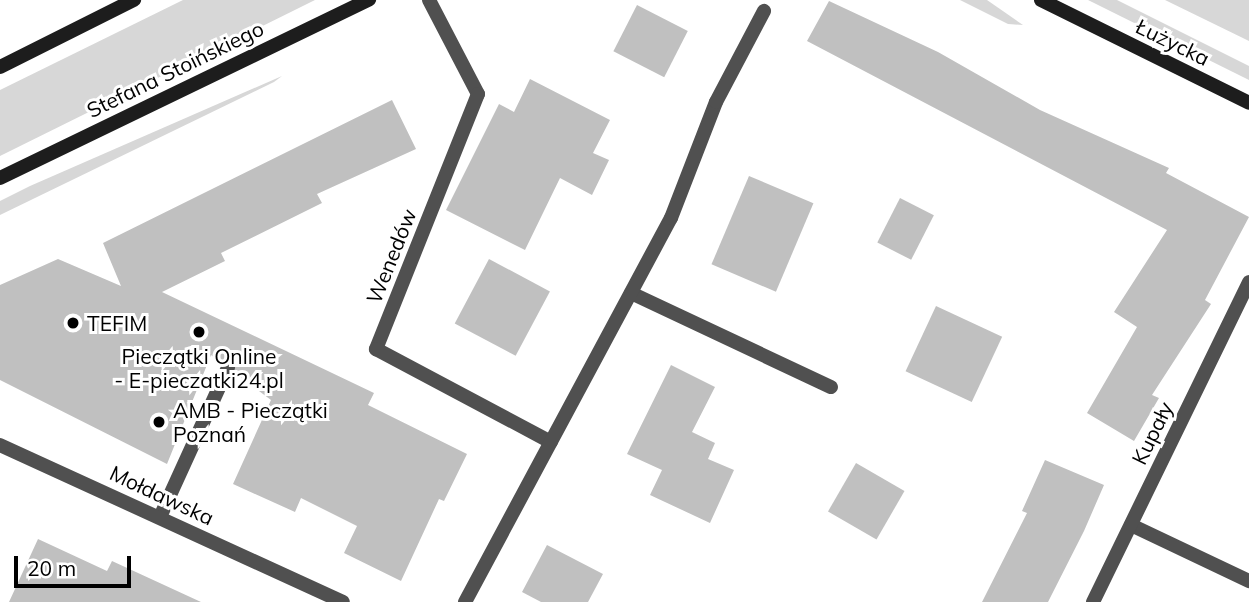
<!DOCTYPE html>
<meta charset="utf-8">
<style>
body{margin:0}
#map{position:relative;width:1249px;height:602px;overflow:hidden;background:#fff;font-family:Mulish,sans-serif}
div>[style]{position:absolute}
[style*='--x']{left:calc(var(--x)*1px);top:calc(var(--y)*1px);width:calc(var(--w)*1px);rotate:calc(var(--a)*1deg)}
.green>*{inset:0;background:#d7d7d7}
.building>*{inset:0;background:#c0c0c0;transform-origin:0 0}
.lane>*{height:14px;margin:-7px;padding:0 7px;transform-origin:7px;border-radius:7px;background:#505050}
.street>*{height:14px;margin:-7px;padding:0 7px;transform-origin:7px;border-radius:7px;background:#505050}
.secondary>*{height:14px;margin:-7px;padding:0 7px;transform-origin:7px;border-radius:7px;background:#1d1d1d}
.dots>*{width:19px;height:19px;translate:-50% -50%;box-sizing:border-box;border:4px solid #fff;border-radius:50%}
span{translate:-50% -50%;white-space:nowrap;text-align:center;line-height:1.15;-webkit-text-stroke:6px #fff;paint-order:stroke}
.street-label{font-size:21px;color:#000}
.poi-label{font-size:21px;color:#000}
.left{translate:0 -50%;text-align:left}
.scale{position:absolute;left:14px;top:556px;width:117px;height:32px;box-sizing:border-box;border:4px solid #000;border-top:0;padding-left:9px;font-size:21px;line-height:24px;white-space:nowrap;color:#000;-webkit-text-stroke:5px #fff;paint-order:stroke}
</style>
<div id="map">
<div class="green">
<i style="clip-path:polygon(183px 0,315px 0,0 156px,0 90px)"></i>
<i style="clip-path:polygon(960px 0,987px 0,1023px 25px,1008px 24px)"></i>
<i style="clip-path:polygon(1088px 0,1117px 0,1249px 66px,1249px 80px)"></i>
<i style="clip-path:polygon(1165px 0,1249px 0,1249px 41px)"></i>
<i style="clip-path:polygon(282px 76px,274px 82px,0 215px,0 201px,30px 186px)"></i>
</div>
<div class="building">
<i style="clip-path:polygon(829px 1px,938px 52px,1040px 110px,1169px 168px,1166px 173px,1249px 217px,1205px 300px,1211px 304px,1152px 395px,1159px 398px,1134px 441px,1087px 413px,1137px 327px,1114px 312px,1167px 230px,807px 41px)"></i>
<i style="left:637px;top:5px;width:57px;height:52px;rotate:27deg"></i>
<i style="clip-path:polygon(530px 79px,610px 120px,593px 153px,609px 160px,592px 195px,560px 178px,525px 250px,446px 210px,499px 104px,514px 112px)"></i>
<i style="clip-path:polygon(392px 100px,416px 149px,317px 194px,322px 203px,221px 253px,225px 261px,162px 292px,374px 393px,368px 405px,467px 454px,444px 501px,439px 499px,401px 581px,344px 553px,357px 526px,301px 498px,295px 512px,233px 484px,271px 400px,236px 374px,233px 360px,220px 362px,211px 355px,167px 464px,0 380px,0 285px,58px 259px,121px 286px,103px 243px)"></i>
<i style="left:749px;top:176px;width:70px;height:96px;rotate:23deg"></i>
<i style="left:900px;top:198px;width:38px;height:50px;rotate:27deg"></i>
<i style="left:489px;top:259px;width:69px;height:73px;rotate:28deg"></i>
<i style="left:936px;top:306px;width:73px;height:72px;rotate:25deg"></i>
<i style="clip-path:polygon(671px 365px,715px 387px,692px 432px,715px 443px,708px 459px,734px 470px,710px 523px,650px 495px,662px 470px,627px 454px)"></i>
<i style="clip-path:polygon(1045px 460px,1104px 485px,1084px 531px,1048px 602px,982px 602px,1027px 513px,1022px 511px)"></i>
<i style="left:856px;top:463px;width:56px;height:56px;rotate:30deg"></i>
<i style="clip-path:polygon(38px 539px,107px 571px,112px 561px,201px 602px,9px 602px)"></i>
<i style="clip-path:polygon(547px 545px,603px 574px,588px 602px,541px 602px,522px 592px)"></i>
</div>
<div class="lane">
<i style="--x:160;--y:517;--w:164;--a:-65.5"></i>
</div>
<div class="street">
<i style="--x:429;--y:0;--w:106;--a:62.5"></i>
<i style="--x:478;--y:94;--w:275;--a:111.8"></i>
<i style="--x:376;--y:349;--w:198;--a:28"></i>
<i style="--x:631;--y:293;--w:221;--a:25.2"></i>
<i style="--x:0;--y:445;--w:377;--a:24.6"></i>
<i style="--x:1131;--y:525;--w:131;--a:25.4"></i>
<i style="--x:465;--y:602;--w:436;--a:-61.8"></i>
<i style="--x:671;--y:218;--w:124;--a:-68.8"></i>
<i style="--x:716;--y:102;--w:103;--a:-62.2"></i>
<i style="--x:1093;--y:602;--w:356;--a:-64"></i>
</div>
<div class="secondary">
<i style="--x:1041;--y:0;--w:232;--a:26.3"></i>
<i style="--x:0;--y:67;--w:150;--a:-26.6"></i>
<i style="--x:0;--y:178;--w:410;--a:-25.8"></i>
</div>
<div class="dots">
<i style="left:73px;top:323px;background:#000"></i>
<i style="left:199px;top:332px;background:#000"></i>
<i style="left:159px;top:422px;background:#000"></i>
</div>
<div class="street-label">
<span style="left:1173px;top:42px;rotate:26deg">Łużycka</span>
<span style="left:175px;top:69px;rotate:-26deg">Stefana Stoińskiego</span>
<span style="left:391px;top:256px;rotate:-68deg">Wenedów</span>
<span style="left:1152px;top:433px;rotate:-64deg">Kupały</span>
<span style="left:162px;top:495px;rotate:25deg">Mołdawska</span>
</div>
<div class="poi-label">
<span class="left" style="left:87px;top:323px">TEFIM</span>
<span style="left:199px;top:368px">Pieczątki Online<br>- E-pieczatki24.pl</span>
<span class="left" style="left:173px;top:422px">AMB - Pieczątki<br>Poznań</span>
</div>
<div class="scale">20 m</div>
</div>
